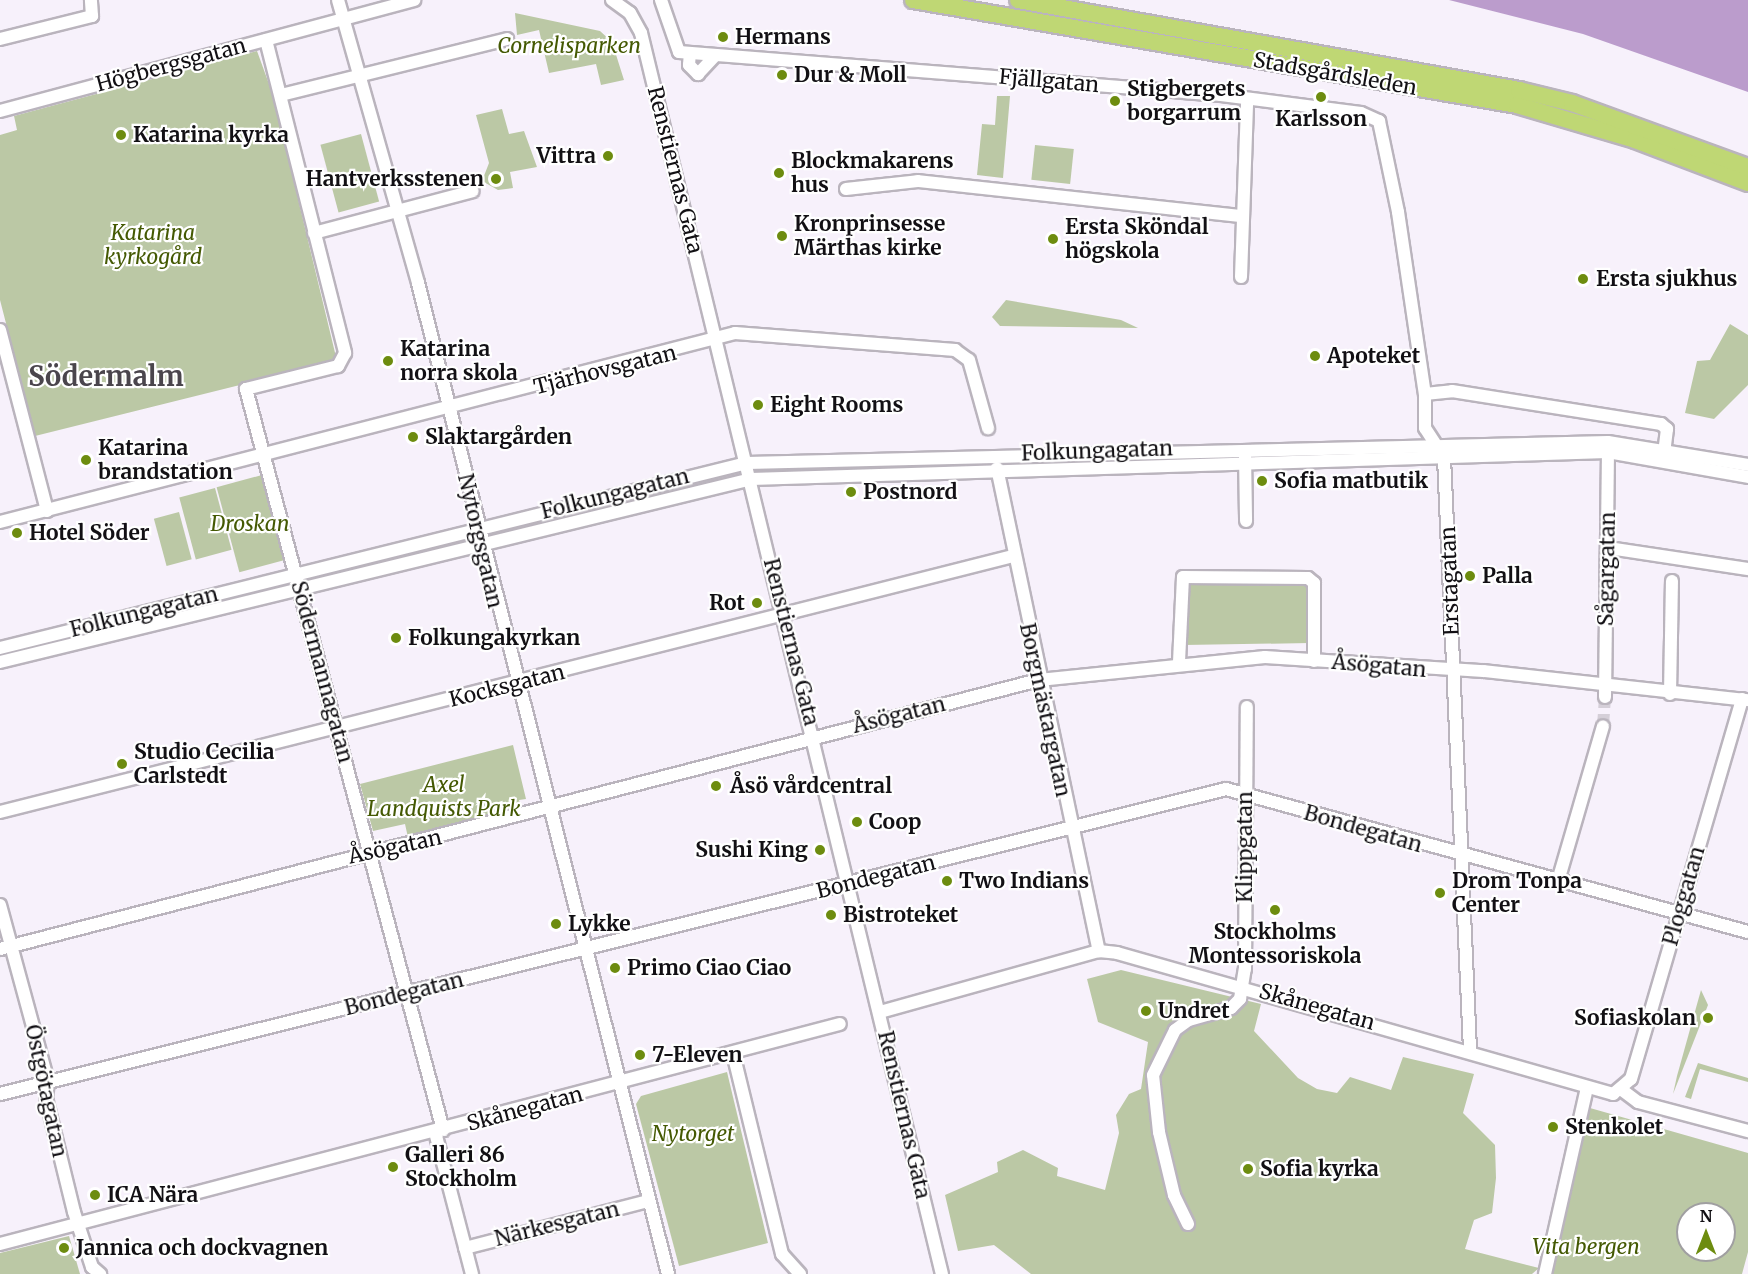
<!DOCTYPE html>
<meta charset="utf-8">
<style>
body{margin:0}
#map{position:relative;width:1748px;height:1274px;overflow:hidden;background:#f7f1fb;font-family:Merriweather,serif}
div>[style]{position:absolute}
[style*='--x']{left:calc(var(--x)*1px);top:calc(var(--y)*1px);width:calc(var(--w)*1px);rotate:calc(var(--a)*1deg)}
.green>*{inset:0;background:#bbc8a5;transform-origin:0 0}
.water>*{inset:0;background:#bb9ccc}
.minor-tunnel>*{height:12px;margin-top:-6px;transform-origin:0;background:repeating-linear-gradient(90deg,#d5cfd8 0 12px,transparent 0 18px)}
.roads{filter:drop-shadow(2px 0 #bab4bd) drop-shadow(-2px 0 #bab4bd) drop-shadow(0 2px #bab4bd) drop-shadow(0 -2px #bab4bd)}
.minor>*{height:12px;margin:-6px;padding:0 6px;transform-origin:6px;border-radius:6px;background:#fff}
.major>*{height:16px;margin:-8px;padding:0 8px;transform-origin:8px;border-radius:8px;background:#bfd774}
.dots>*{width:16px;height:16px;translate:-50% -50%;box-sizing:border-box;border:3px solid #fff;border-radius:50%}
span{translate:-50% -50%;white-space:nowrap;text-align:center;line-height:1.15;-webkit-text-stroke:4.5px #fff;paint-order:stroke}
.poi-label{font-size:21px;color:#121014;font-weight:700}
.left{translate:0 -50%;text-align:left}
.right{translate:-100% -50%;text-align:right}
.park-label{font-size:21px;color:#445903;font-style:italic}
.street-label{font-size:21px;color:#121014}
.district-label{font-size:27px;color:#4a454c;font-weight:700}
.north{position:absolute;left:1676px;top:1202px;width:60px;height:60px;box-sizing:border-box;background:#fff;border:2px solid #a09fa1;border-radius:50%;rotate:0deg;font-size:16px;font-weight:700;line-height:24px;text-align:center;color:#121014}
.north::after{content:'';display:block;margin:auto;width:21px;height:27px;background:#6d8c0f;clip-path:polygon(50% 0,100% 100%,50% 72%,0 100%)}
</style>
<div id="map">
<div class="green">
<i style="clip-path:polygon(515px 13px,600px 31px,612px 42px,624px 80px,601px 85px,596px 64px,549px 73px,539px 30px,517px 35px)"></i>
<i style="clip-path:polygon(257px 51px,273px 95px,337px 361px,35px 436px,0 300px,0 135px,17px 130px,14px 116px)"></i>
<i style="clip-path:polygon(997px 96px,1010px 96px,1003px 178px,977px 175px,982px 124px,995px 125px)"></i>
<i style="clip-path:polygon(502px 109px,509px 134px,524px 131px,537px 167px,510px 172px,513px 188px,498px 190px,482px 181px,489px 163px,476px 115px)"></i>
<i style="left:361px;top:134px;width:70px;height:42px;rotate:75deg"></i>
<i style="left:1035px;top:145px;width:39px;height:35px;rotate:6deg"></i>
<i style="clip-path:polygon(1006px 300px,1121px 320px,1138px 328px,1000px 326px,992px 317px)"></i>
<i style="clip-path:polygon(1730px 324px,1748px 335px,1748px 385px,1714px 419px,1685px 413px,1697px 361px,1710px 360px)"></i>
<i style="left:262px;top:475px;width:88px;height:47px;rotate:75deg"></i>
<i style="left:215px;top:488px;width:64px;height:37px;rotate:75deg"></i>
<i style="left:179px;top:512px;width:49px;height:26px;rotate:75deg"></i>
<i style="clip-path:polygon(1189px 582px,1305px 583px,1310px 588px,1310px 643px,1184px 645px)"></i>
<i style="clip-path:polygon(513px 745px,526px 799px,519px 800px,522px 811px,409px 842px,405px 824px,373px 831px,360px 784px)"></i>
<i style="clip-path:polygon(1121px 970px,1261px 1004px,1254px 1031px,1298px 1078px,1317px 1089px,1337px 1093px,1350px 1077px,1391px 1090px,1403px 1057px,1474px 1074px,1463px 1113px,1495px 1145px,1496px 1178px,1492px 1213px,1474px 1220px,1465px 1249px,1539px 1268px,1532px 1274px,1031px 1274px,994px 1245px,958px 1251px,945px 1195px,998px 1172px,997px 1162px,1023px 1150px,1058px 1168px,1057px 1176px,1105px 1190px,1119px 1133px,1116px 1115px,1129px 1094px,1141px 1089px,1148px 1042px,1098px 1022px,1087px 979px)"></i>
<i style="clip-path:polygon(1701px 990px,1708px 1005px,1673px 1094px,1677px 1076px)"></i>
<i style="clip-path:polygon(1698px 1063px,1748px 1078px,1748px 1082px,1700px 1069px,1691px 1099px,1685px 1097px)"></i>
<i style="clip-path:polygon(727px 1072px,768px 1243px,679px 1266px,636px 1104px,641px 1096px)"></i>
<i style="clip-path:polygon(evenodd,1590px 1108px,1748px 1153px,1748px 1252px,1742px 1274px,1551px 1274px,1590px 1108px,1688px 1214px,1724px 1214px,1724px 1250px,1688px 1250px,1688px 1214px)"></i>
<i style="clip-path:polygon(69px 1236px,80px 1274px,0 1274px,0 1253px)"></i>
</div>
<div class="water">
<i style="clip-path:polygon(1449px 0,1748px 0,1748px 92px,1583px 34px)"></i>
</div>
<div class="minor-tunnel">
<i style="--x:1603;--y:726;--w:29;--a:-86"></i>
</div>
<div class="roads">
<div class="minor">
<i style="--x:338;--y:0;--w:294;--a:74.2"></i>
<i style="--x:418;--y:283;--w:1022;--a:75.84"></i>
<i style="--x:612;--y:0;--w:22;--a:36"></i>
<i style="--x:630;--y:13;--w:23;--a:61"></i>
<i style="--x:641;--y:33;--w:1277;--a:76.37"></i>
<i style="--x:661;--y:0;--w:55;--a:70.9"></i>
<i style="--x:679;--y:52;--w:544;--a:4.54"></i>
<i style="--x:1221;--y:95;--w:141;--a:7.3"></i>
<i style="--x:1361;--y:113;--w:20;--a:24"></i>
<i style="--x:1379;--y:121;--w:93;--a:78.2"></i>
<i style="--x:1398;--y:212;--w:184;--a:81.6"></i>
<i style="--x:1425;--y:394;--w:34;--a:90"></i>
<i style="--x:1425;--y:428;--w:35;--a:57"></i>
<i style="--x:1444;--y:457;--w:594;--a:87.49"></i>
<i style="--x:0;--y:39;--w:95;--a:-14"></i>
<i style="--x:92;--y:16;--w:16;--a:-94"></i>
<i style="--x:266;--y:40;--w:323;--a:75.8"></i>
<i style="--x:345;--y:353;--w:15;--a:118"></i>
<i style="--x:338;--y:366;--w:95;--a:166"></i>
<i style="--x:246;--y:389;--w:767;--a:75.11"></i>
<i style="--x:690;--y:53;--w:12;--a:95"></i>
<i style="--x:689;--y:65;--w:13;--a:45"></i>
<i style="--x:698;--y:74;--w:26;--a:-47"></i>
<i style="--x:281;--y:95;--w:233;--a:-13.9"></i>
<i style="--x:0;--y:111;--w:429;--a:-15"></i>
<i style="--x:846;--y:189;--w:72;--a:-6.3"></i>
<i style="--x:918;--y:181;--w:325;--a:6.2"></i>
<i style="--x:314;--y:233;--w:164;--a:-14.8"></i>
<i style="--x:1241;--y:277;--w:176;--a:-88"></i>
<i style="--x:0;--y:330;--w:187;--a:75.4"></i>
<i style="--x:1425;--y:394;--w:27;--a:-6"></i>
<i style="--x:1452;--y:391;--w:212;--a:9"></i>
<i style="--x:1661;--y:424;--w:8;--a:40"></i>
<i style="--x:1667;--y:429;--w:25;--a:97"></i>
<i style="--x:1245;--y:454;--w:67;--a:89.1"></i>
<i style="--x:997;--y:468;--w:494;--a:78.1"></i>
<i style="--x:0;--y:522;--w:759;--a:-14.42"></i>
<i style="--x:735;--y:333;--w:221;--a:4.4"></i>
<i style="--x:955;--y:350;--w:17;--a:36"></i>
<i style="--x:969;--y:360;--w:71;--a:74.4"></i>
<i style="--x:1609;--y:548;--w:141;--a:8.6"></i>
<i style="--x:0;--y:648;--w:770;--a:-13.91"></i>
<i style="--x:747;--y:463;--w:861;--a:-1.4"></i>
<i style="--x:1608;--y:442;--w:142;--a:9.3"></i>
<i style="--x:0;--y:662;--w:773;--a:-13.69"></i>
<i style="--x:751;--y:479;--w:857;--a:-1.8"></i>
<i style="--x:1608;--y:452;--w:142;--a:10.1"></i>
<i style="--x:1179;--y:662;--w:85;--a:-87.3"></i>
<i style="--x:1183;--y:577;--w:125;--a:0.5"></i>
<i style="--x:1308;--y:578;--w:8;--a:40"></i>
<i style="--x:1314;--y:583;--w:78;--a:90"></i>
<i style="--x:1670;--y:694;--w:113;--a:-89"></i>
<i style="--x:1605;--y:697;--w:251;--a:-89.3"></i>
<i style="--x:0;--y:812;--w:1045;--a:-14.18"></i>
<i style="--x:1558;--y:881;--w:161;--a:-73.8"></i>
<i style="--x:0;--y:905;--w:183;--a:74.8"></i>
<i style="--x:48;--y:1082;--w:16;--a:97"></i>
<i style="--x:46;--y:1098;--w:117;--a:76.2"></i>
<i style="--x:74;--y:1212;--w:58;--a:71.9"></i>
<i style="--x:92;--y:1267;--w:11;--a:41"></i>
<i style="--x:0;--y:949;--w:1073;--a:-14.52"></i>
<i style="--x:1039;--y:680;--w:227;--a:-5.8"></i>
<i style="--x:1265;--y:657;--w:219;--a:3.7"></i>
<i style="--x:1484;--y:671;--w:266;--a:6.3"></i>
<i style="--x:880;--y:1012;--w:227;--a:-15.6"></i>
<i style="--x:1099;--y:951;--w:18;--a:6"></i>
<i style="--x:1117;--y:953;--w:516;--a:15.87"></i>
<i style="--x:1613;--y:1094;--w:23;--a:-40"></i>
<i style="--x:1631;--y:1079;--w:396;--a:-73.7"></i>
<i style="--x:733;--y:1053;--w:207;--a:76.3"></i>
<i style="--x:782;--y:1254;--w:27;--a:48"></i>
<i style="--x:1622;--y:1090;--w:20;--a:37"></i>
<i style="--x:1638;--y:1102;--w:114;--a:14.8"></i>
<i style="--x:0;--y:1094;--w:1263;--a:-13.97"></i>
<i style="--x:1226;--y:789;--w:541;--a:15.32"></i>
<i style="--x:435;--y:1132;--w:147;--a:75.4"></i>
<i style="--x:1188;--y:1224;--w:32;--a:-116"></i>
<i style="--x:1174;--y:1195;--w:65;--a:-103.4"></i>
<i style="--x:1159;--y:1132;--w:57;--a:-96"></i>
<i style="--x:1153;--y:1075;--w:50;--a:-63.9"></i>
<i style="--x:1175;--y:1030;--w:17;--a:-36"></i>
<i style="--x:1189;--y:1020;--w:44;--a:-15.9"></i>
<i style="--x:1231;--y:1008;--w:13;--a:-45"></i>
<i style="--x:1240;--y:999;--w:30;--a:-81"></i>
<i style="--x:1245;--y:969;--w:262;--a:-89.6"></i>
<i style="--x:0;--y:1244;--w:868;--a:-14.68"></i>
<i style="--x:465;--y:1248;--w:189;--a:-14.4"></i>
<i style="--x:1545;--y:1274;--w:191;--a:-77.3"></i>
</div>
<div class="major">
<i style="--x:913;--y:0;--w:613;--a:9.86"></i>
<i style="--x:1517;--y:105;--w:123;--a:16.5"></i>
<i style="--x:1635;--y:140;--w:121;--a:20.8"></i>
<i style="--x:1018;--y:0;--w:509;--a:10.18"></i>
<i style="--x:1519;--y:90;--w:55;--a:13.8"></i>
<i style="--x:1572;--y:103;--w:187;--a:20"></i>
</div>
</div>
<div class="dots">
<i style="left:723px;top:37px;background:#6d8c0f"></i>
<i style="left:782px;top:75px;background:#6d8c0f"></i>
<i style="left:1321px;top:97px;background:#6d8c0f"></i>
<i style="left:1115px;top:101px;background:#6d8c0f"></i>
<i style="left:121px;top:135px;background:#6d8c0f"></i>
<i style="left:608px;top:156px;background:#6d8c0f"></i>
<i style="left:779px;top:173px;background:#6d8c0f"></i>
<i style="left:496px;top:179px;background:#6d8c0f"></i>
<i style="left:782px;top:236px;background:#6d8c0f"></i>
<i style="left:1053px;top:239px;background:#6d8c0f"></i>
<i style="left:1583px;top:279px;background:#6d8c0f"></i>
<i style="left:1315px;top:356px;background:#6d8c0f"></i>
<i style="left:388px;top:361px;background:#6d8c0f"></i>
<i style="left:758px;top:405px;background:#6d8c0f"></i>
<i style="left:413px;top:437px;background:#6d8c0f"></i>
<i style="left:86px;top:460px;background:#6d8c0f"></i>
<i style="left:1262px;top:481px;background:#6d8c0f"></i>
<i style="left:851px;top:492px;background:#6d8c0f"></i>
<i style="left:17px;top:533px;background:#6d8c0f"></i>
<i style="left:1470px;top:576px;background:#6d8c0f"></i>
<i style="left:757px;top:603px;background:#6d8c0f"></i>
<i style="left:396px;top:638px;background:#6d8c0f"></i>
<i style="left:122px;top:764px;background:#6d8c0f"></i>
<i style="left:716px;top:786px;background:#6d8c0f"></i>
<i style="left:857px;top:822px;background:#6d8c0f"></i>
<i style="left:820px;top:850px;background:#6d8c0f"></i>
<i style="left:947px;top:881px;background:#6d8c0f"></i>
<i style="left:1440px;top:893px;background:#6d8c0f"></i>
<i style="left:1275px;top:910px;background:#6d8c0f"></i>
<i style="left:831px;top:915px;background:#6d8c0f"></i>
<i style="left:556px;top:924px;background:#6d8c0f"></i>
<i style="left:615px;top:968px;background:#6d8c0f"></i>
<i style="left:1146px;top:1011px;background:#6d8c0f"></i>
<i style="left:1708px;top:1018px;background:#6d8c0f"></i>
<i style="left:640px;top:1055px;background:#6d8c0f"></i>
<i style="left:1553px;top:1127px;background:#6d8c0f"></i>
<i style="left:393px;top:1167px;background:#6d8c0f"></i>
<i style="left:1248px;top:1169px;background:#6d8c0f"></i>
<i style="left:95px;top:1195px;background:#6d8c0f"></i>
<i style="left:64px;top:1248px;background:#6d8c0f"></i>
</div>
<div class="poi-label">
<span class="left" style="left:735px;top:37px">Hermans</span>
<span class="left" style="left:794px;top:75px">Dur &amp; Moll</span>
<span class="left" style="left:1127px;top:101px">Stigbergets<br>borgarrum</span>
<span style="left:1321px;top:119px">Karlsson</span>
<span class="left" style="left:133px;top:135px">Katarina kyrka</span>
<span class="right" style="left:596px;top:156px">Vittra</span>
<span class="left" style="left:791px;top:173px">Blockmakarens<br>hus</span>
<span class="right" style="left:484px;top:179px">Hantverksstenen</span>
<span class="left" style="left:794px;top:236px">Kronprinsesse<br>Märthas kirke</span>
<span class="left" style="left:1065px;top:239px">Ersta Sköndal<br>högskola</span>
<span class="left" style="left:1596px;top:279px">Ersta sjukhus</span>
<span class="left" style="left:400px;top:361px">Katarina<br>norra skola</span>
<span class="left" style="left:1327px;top:356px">Apoteket</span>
<span class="left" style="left:770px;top:405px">Eight Rooms</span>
<span class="left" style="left:425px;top:437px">Slaktargården</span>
<span class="left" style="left:98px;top:460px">Katarina<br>brandstation</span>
<span class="left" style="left:1274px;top:481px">Sofia matbutik</span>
<span class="left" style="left:863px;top:492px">Postnord</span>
<span class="left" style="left:29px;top:533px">Hotel Söder</span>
<span class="left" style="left:1482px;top:576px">Palla</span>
<span class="right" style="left:745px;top:603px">Rot</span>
<span class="left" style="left:408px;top:638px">Folkungakyrkan</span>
<span class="left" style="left:134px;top:764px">Studio Cecilia<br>Carlstedt</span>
<span class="left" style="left:730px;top:786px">Åsö vårdcentral</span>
<span class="left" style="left:869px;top:822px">Coop</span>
<span class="right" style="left:808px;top:850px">Sushi King</span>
<span class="left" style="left:959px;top:881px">Two Indians</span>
<span class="left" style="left:1452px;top:893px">Drom Tonpa<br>Center</span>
<span class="left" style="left:843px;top:915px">Bistroteket</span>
<span class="left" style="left:568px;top:924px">Lykke</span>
<span style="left:1275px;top:944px">Stockholms<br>Montessoriskola</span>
<span class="left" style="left:627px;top:968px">Primo Ciao Ciao</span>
<span class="left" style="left:1158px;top:1011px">Undret</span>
<span class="right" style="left:1696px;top:1018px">Sofiaskolan</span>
<span class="left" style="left:652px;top:1055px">7-Eleven</span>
<span class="left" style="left:1565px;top:1127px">Stenkolet</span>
<span class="left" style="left:405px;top:1167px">Galleri 86<br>Stockholm</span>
<span class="left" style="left:1260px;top:1169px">Sofia kyrka</span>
<span class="left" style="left:107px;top:1195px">ICA Nära</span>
<span class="left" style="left:76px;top:1248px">Jannica och dockvagnen</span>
</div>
<div class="park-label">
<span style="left:569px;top:46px">Cornelisparken</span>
<span style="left:153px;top:245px">Katarina<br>kyrkogård</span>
<span style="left:250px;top:524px">Droskan</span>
<span style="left:444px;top:797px">Axel<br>Landquists Park</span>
<span style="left:693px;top:1134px">Nytorget</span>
<span style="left:1586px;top:1247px">Vita bergen</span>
</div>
<div class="street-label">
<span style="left:171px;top:65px;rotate:-15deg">Högbergsgatan</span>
<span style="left:1335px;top:74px;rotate:10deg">Stadsgårdsleden</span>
<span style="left:1049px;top:81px;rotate:5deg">Fjällgatan</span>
<span style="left:675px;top:170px;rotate:76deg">Renstiernas Gata</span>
<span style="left:605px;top:370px;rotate:-14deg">Tjärhovsgatan</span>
<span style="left:1097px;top:451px;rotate:-2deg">Folkungagatan</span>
<span style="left:615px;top:494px;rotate:-14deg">Folkungagatan</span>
<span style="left:480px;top:541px;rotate:77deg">Nytorgsgatan</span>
<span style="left:1607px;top:569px;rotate:-89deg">Sågargatan</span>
<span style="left:1450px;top:581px;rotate:-92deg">Erstagatan</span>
<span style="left:144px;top:612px;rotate:-14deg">Folkungagatan</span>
<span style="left:791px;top:642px;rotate:76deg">Renstiernas Gata</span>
<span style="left:1379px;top:666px;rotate:5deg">Åsögatan</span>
<span style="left:322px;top:672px;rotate:75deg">Södermannagatan</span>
<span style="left:507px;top:686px;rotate:-14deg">Kocksgatan</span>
<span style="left:1045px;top:710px;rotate:78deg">Borgmästargatan</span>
<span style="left:899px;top:715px;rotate:-14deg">Åsögatan</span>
<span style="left:1363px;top:829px;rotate:16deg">Bondegatan</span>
<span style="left:395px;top:847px;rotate:-12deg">Åsögatan</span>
<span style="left:1245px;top:847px;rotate:-90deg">Klippgatan</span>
<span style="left:876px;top:877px;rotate:-14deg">Bondegatan</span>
<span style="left:1684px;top:896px;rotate:-74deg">Ploggatan</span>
<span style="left:404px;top:994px;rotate:-14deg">Bondegatan</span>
<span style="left:1317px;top:1007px;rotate:16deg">Skånegatan</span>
<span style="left:46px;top:1091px;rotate:78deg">Östgötagatan</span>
<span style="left:525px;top:1109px;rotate:-15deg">Skånegatan</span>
<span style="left:904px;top:1115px;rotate:77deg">Renstiernas Gata</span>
<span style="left:557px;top:1224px;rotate:-14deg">Närkesgatan</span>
</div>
<div class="district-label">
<span style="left:106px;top:377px">Södermalm</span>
</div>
<div class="north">N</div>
</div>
